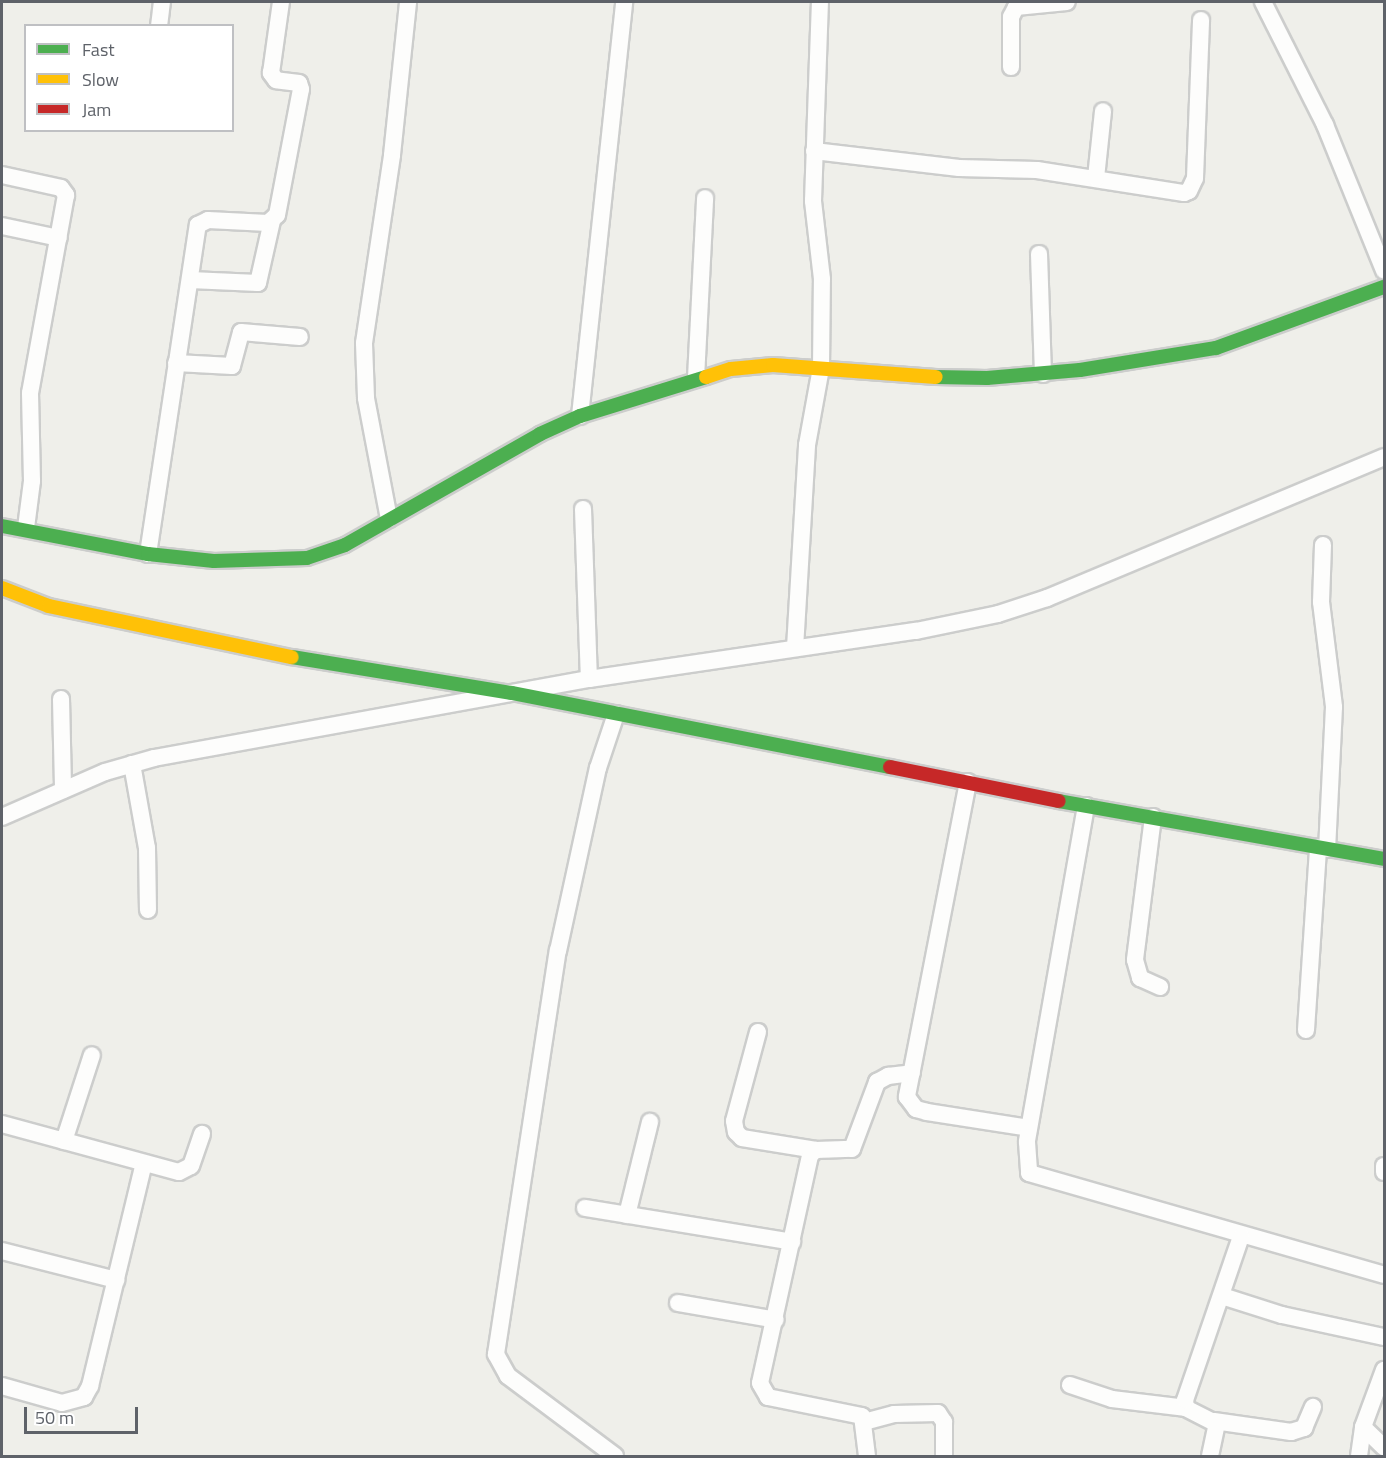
<!DOCTYPE html>
<style>
body{margin:0}
#map{position:relative;width:1386px;height:1458px;overflow:hidden;background:#efefea;font-family:"Titillium Web",sans-serif}
div>[style]{position:absolute}
[style*='--x']{left:calc(var(--x)*1px);top:calc(var(--y)*1px);width:calc(var(--w)*1px);rotate:calc(var(--a)*1deg)}
.roads{filter:drop-shadow(2px 0 #cccdcc) drop-shadow(-2px 0 #cccdcc) drop-shadow(0 2px #cccdcc) drop-shadow(0 -2px #cccdcc)}
.street>*{height:16px;margin:-8px;padding:0 8px;transform-origin:8px;border-radius:8px;background:#fdfdfc}
.fast>*{height:14px;margin:-7px;padding:0 7px;transform-origin:7px;border-radius:7px;background:#4caf50}
.slow>*{height:14px;margin:-7px;padding:0 7px;transform-origin:7px;border-radius:7px;background:#ffc107}
.jam>*{height:14px;margin:-7px;padding:0 7px;transform-origin:7px;border-radius:7px;background:#c62828}
span{translate:-50% -50%;white-space:nowrap;text-align:center;line-height:1.15;-webkit-text-stroke:4.5px #fff;paint-order:stroke}
.frame{position:absolute;inset:0;border:3px solid #5e6269;pointer-events:none}
.legend{position:absolute;left:24px;top:24px;width:210px;height:108px;box-sizing:border-box;background:#fff;border:2px solid #bfc0c3;margin:0;padding:8px 10px;list-style:none;font-size:18px;color:#5e6269}
.legend li{display:flex;align-items:center;gap:12px;height:30px}
.legend b{width:30px;border:2px solid #bfc0c3}
.scale{position:absolute;left:24px;top:1407px;width:114px;height:27px;box-sizing:border-box;border:3px solid #5e6269;border-top:0;padding-left:8px;font-size:18px;line-height:21px;white-space:nowrap;color:#5e6269;-webkit-text-stroke:4px #fff;paint-order:stroke}
</style>
<div id="map">
<div class="roads">
<div class="street">
<i style="--x:1263;--y:2;--w:138;--a:63.2"></i>
<i style="--x:1325;--y:125;--w:157;--a:67.9"></i>
<i style="--x:159;--y:26;--w:24;--a:-83"></i>
<i style="--x:1011;--y:67;--w:50;--a:-90"></i>
<i style="--x:1011;--y:17;--w:11;--a:-63"></i>
<i style="--x:1016;--y:7;--w:51;--a:-5.6"></i>
<i style="--x:814;--y:151;--w:146;--a:6.7"></i>
<i style="--x:959;--y:168;--w:78;--a:1.5"></i>
<i style="--x:1037;--y:170;--w:149;--a:8.9"></i>
<i style="--x:1184;--y:193;--w:5;--a:-22"></i>
<i style="--x:1189;--y:191;--w:14;--a:-65"></i>
<i style="--x:1195;--y:178;--w:158;--a:-87.8"></i>
<i style="--x:2;--y:175;--w:60;--a:12.4"></i>
<i style="--x:61;--y:188;--w:9;--a:54"></i>
<i style="--x:66;--y:195;--w:201;--a:100.3"></i>
<i style="--x:30;--y:393;--w:88;--a:88.7"></i>
<i style="--x:32;--y:481;--w:47;--a:97.3"></i>
<i style="--x:1096;--y:178;--w:67;--a:-84"></i>
<i style="--x:2;--y:226;--w:58;--a:11.9"></i>
<i style="--x:1039;--y:254;--w:120;--a:88.1"></i>
<i style="--x:190;--y:280;--w:68;--a:2.5"></i>
<i style="--x:258;--y:283;--w:64;--a:-77.3"></i>
<i style="--x:176;--y:363;--w:56;--a:3.1"></i>
<i style="--x:232;--y:366;--w:35;--a:-75"></i>
<i style="--x:241;--y:332;--w:59;--a:4.8"></i>
<i style="--x:696;--y:378;--w:180;--a:-87.1"></i>
<i style="--x:580;--y:416;--w:416;--a:-83.9"></i>
<i style="--x:583;--y:509;--w:170;--a:88"></i>
<i style="--x:389;--y:519;--w:123;--a:-100.8"></i>
<i style="--x:366;--y:398;--w:55;--a:-92.1"></i>
<i style="--x:364;--y:343;--w:190;--a:-81.5"></i>
<i style="--x:392;--y:155;--w:154;--a:-84"></i>
<i style="--x:1323;--y:545;--w:57;--a:92"></i>
<i style="--x:1321;--y:602;--w:106;--a:82.9"></i>
<i style="--x:1334;--y:707;--w:142;--a:92.8"></i>
<i style="--x:148;--y:554;--w:333;--a:-81.4"></i>
<i style="--x:198;--y:225;--w:11;--a:-27"></i>
<i style="--x:208;--y:220;--w:60;--a:2.9"></i>
<i style="--x:268;--y:223;--w:12;--a:-42"></i>
<i style="--x:277;--y:215;--w:128;--a:-79.2"></i>
<i style="--x:301;--y:89;--w:6;--a:-108"></i>
<i style="--x:299;--y:83;--w:23;--a:-173"></i>
<i style="--x:276;--y:80;--w:9;--a:-126"></i>
<i style="--x:271;--y:73;--w:72;--a:-82"></i>
<i style="--x:795;--y:648;--w:203;--a:-86.6"></i>
<i style="--x:807;--y:445;--w:78;--a:-79.7"></i>
<i style="--x:821;--y:368;--w:89;--a:-89.4"></i>
<i style="--x:822;--y:279;--w:79;--a:-96.6"></i>
<i style="--x:813;--y:201;--w:199;--a:-88"></i>
<i style="--x:61;--y:699;--w:91;--a:88.7"></i>
<i style="--x:132;--y:764;--w:85;--a:79.9"></i>
<i style="--x:147;--y:848;--w:62;--a:89.1"></i>
<i style="--x:968;--y:782;--w:321;--a:101"></i>
<i style="--x:907;--y:1097;--w:15;--a:53"></i>
<i style="--x:916;--y:1109;--w:11;--a:15"></i>
<i style="--x:927;--y:1112;--w:103;--a:8.9"></i>
<i style="--x:1086;--y:806;--w:341;--a:100"></i>
<i style="--x:1027;--y:1142;--w:31;--a:86"></i>
<i style="--x:1029;--y:1173;--w:369;--a:16"></i>
<i style="--x:2;--y:817;--w:112;--a:-23.6"></i>
<i style="--x:105;--y:772;--w:51;--a:-15.9"></i>
<i style="--x:154;--y:758;--w:442;--a:-10.3"></i>
<i style="--x:589;--y:679;--w:331;--a:-8.4"></i>
<i style="--x:916;--y:631;--w:84;--a:-11.7"></i>
<i style="--x:998;--y:614;--w:52;--a:-18.1"></i>
<i style="--x:1047;--y:598;--w:365;--a:-22.7"></i>
<i style="--x:1153;--y:817;--w:144;--a:97.2"></i>
<i style="--x:1135;--y:960;--w:19;--a:74"></i>
<i style="--x:1140;--y:978;--w:22;--a:24"></i>
<i style="--x:1306;--y:1030;--w:183;--a:-86.2"></i>
<i style="--x:758;--y:1032;--w:92;--a:105.1"></i>
<i style="--x:734;--y:1121;--w:11;--a:80"></i>
<i style="--x:736;--y:1132;--w:8;--a:45"></i>
<i style="--x:742;--y:1138;--w:75;--a:9.2"></i>
<i style="--x:2;--y:1124;--w:183;--a:15.2"></i>
<i style="--x:179;--y:1172;--w:13;--a:-27"></i>
<i style="--x:191;--y:1166;--w:34;--a:-71"></i>
<i style="--x:64;--y:1141;--w:90;--a:-72"></i>
<i style="--x:1384;--y:1166;--w:6;--a:90"></i>
<i style="--x:585;--y:1208;--w:210;--a:9.3"></i>
<i style="--x:627;--y:1215;--w:96;--a:-76.1"></i>
<i style="--x:2;--y:1251;--w:118;--a:14.3"></i>
<i style="--x:1222;--y:1296;--w:63;--a:17.6"></i>
<i style="--x:1282;--y:1315;--w:104;--a:12.2"></i>
<i style="--x:678;--y:1303;--w:99;--a:9.8"></i>
<i style="--x:1070;--y:1385;--w:44;--a:18.4"></i>
<i style="--x:1112;--y:1399;--w:75;--a:6.9"></i>
<i style="--x:2;--y:1386;--w:62;--a:15.8"></i>
<i style="--x:62;--y:1403;--w:23;--a:-15"></i>
<i style="--x:84;--y:1397;--w:13;--a:-61"></i>
<i style="--x:90;--y:1386;--w:229;--a:-76.4"></i>
<i style="--x:1214;--y:1421;--w:78;--a:8.1"></i>
<i style="--x:1291;--y:1432;--w:14;--a:-17"></i>
<i style="--x:1304;--y:1428;--w:23;--a:-67"></i>
<i style="--x:864;--y:1422;--w:31;--a:-15"></i>
<i style="--x:894;--y:1414;--w:44;--a:-1.3"></i>
<i style="--x:938;--y:1413;--w:11;--a:56"></i>
<i style="--x:944;--y:1422;--w:34;--a:90"></i>
<i style="--x:1363;--y:1427;--w:29;--a:44"></i>
<i style="--x:615;--y:1456;--w:134;--a:-143.2"></i>
<i style="--x:508;--y:1376;--w:25;--a:-119"></i>
<i style="--x:496;--y:1354;--w:408;--a:-81.3"></i>
<i style="--x:558;--y:951;--w:187;--a:-77.7"></i>
<i style="--x:598;--y:768;--w:57;--a:-71.6"></i>
<i style="--x:867;--y:1456;--w:40;--a:-97.1"></i>
<i style="--x:862;--y:1416;--w:96;--a:-168.6"></i>
<i style="--x:768;--y:1397;--w:16;--a:-120"></i>
<i style="--x:760;--y:1383;--w:233;--a:-77.6"></i>
<i style="--x:810;--y:1155;--w:8;--a:-40"></i>
<i style="--x:816;--y:1150;--w:36;--a:-2"></i>
<i style="--x:852;--y:1149;--w:72;--a:-69.5"></i>
<i style="--x:877;--y:1082;--w:13;--a:-29"></i>
<i style="--x:888;--y:1076;--w:24;--a:-7"></i>
<i style="--x:1210;--y:1456;--w:33;--a:-78"></i>
<i style="--x:1217;--y:1424;--w:35;--a:-153"></i>
<i style="--x:1186;--y:1408;--w:8;--a:-97"></i>
<i style="--x:1185;--y:1400;--w:173;--a:-71.1"></i>
<i style="--x:1359;--y:1456;--w:29;--a:-82"></i>
<i style="--x:1363;--y:1427;--w:61;--a:-69.8"></i>
</div>
<div class="fast">
<i style="--x:936;--y:377;--w:51;--a:1.1"></i>
<i style="--x:987;--y:378;--w:93;--a:-4.9"></i>
<i style="--x:1080;--y:370;--w:138;--a:-9.2"></i>
<i style="--x:1216;--y:348;--w:179;--a:-20"></i>
<i style="--x:2;--y:526;--w:149;--a:10.9"></i>
<i style="--x:148;--y:554;--w:66;--a:6.1"></i>
<i style="--x:214;--y:561;--w:93;--a:-1.8"></i>
<i style="--x:307;--y:558;--w:40;--a:-18.9"></i>
<i style="--x:345;--y:545;--w:224;--a:-29.6"></i>
<i style="--x:540;--y:434;--w:44;--a:-24.2"></i>
<i style="--x:580;--y:416;--w:132;--a:-17.2"></i>
<i style="--x:292;--y:657;--w:223;--a:9.3"></i>
<i style="--x:512;--y:693;--w:385;--a:11.1"></i>
<i style="--x:1059;--y:801;--w:330;--a:10.1"></i>
</div>
<div class="slow">
<i style="--x:706;--y:377;--w:26;--a:-18"></i>
<i style="--x:731;--y:369;--w:42;--a:-5.4"></i>
<i style="--x:773;--y:365;--w:163;--a:4.2"></i>
<i style="--x:2;--y:588;--w:50;--a:21"></i>
<i style="--x:49;--y:606;--w:248;--a:11.9"></i>
</div>
<div class="jam">
<i style="--x:890;--y:767;--w:172;--a:11.4"></i>
</div>
</div>
<div class="frame"></div>
<ul class="legend">
<li><b style="height:8px;background:#4caf50"></b>Fast</li>
<li><b style="height:8px;background:#ffc107"></b>Slow</li>
<li><b style="height:8px;background:#c62828"></b>Jam</li>
</ul>
<div class="scale">50 m</div>
</div>
